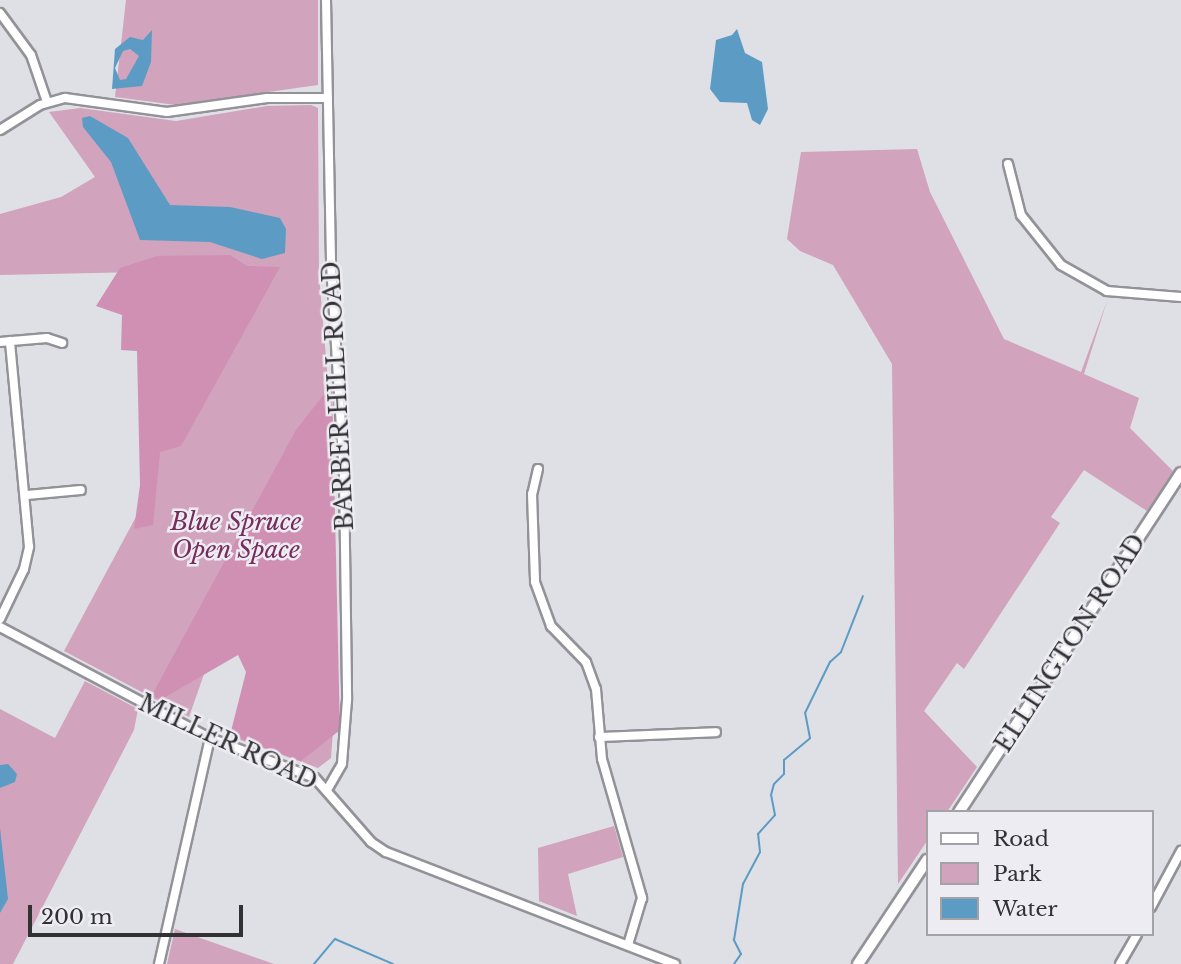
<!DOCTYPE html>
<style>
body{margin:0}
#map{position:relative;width:1181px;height:964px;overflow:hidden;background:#dfdfe6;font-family:"Libre Baskerville",serif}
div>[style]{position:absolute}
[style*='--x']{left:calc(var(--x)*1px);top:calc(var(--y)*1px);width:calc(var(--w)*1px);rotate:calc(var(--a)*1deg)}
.green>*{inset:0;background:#d1a3bc}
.forest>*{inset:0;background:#cf90b3}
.water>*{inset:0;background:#5c9cc4}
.stream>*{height:2px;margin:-1px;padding:0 1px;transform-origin:1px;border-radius:1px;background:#5c9cc4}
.roads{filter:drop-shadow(2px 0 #939298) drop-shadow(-2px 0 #939298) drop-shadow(0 2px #939298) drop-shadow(0 -2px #939298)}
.minor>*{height:8px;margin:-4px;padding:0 4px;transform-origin:4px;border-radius:4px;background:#fff}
.major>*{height:10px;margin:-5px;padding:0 5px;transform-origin:5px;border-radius:5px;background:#fff}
span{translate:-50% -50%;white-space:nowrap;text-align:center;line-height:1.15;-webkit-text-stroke:5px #edecf3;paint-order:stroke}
.street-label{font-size:24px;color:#323234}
.park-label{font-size:24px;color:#772c5b;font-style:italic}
.legend{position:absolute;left:926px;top:810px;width:228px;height:126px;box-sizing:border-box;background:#edecf3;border:2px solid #a2a2a7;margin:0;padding:9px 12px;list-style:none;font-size:21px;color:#323234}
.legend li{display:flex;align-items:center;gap:14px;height:35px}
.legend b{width:35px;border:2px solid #a2a2a7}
.scale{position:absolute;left:28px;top:905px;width:215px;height:32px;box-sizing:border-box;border:4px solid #323234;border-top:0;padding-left:9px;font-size:21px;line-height:24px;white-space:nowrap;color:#323234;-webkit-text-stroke:5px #edecf3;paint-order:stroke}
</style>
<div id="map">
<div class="green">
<i style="clip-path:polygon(126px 0,318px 0,318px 85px,176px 105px,115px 97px)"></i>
<i style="clip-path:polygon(311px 105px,318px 108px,319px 275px,329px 393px,336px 691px,331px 758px,318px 768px,235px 738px,265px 652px,218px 634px,189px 717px,64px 651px,152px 487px,141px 272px,0 275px,0 214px,61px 197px,95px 177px,49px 112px,80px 108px,176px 121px,267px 106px)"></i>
<i style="clip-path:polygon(917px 149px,930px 192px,1004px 339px,1081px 372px,1107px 301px,1084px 374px,1139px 398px,1130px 428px,1173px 471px,1147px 511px,1084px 470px,1051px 517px,1060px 523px,982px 642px,964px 669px,957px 663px,924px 711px,977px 767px,947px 812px,927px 812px,927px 841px,898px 884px,892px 364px,833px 265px,800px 251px,787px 239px,801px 152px)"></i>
<i style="clip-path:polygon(85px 681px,138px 709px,134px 730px,13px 964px,0 964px,0 709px,55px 738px)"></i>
<i style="clip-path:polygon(614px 826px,623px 857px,568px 874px,577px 916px,539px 901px,538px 848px)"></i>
<i style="clip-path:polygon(175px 929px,274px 964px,167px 964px)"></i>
</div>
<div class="forest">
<i style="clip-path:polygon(230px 255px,247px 266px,280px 267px,181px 446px,160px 452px,153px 525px,134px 529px,140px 485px,137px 351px,121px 350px,122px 315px,96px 306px,120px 268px,157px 256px)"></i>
<i style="clip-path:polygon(332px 384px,340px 730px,301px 761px,230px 735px,246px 672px,238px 655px,160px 700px,152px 695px,296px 430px)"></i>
</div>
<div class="water">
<i style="clip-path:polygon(737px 29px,745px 53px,762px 62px,768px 109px,760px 125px,752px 120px,747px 103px,720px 102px,710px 89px,716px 40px,732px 35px)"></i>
<i style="clip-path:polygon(evenodd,152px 30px,151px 62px,142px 86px,112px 89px,115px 49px,130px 37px,143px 40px,152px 30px,130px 49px,139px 56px,126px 79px,120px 80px,115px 68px,123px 51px,130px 49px)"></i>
<i style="clip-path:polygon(90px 116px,128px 138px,170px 205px,230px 207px,280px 218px,286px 229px,285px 253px,262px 259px,210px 242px,140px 240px,111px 162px,83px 127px,82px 118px)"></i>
<i style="clip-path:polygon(8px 764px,17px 774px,15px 782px,0 788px,0 765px)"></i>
<i style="clip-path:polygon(0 828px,8px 899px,0 913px)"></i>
</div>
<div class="stream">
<i style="--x:314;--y:964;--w:33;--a:-50"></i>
<i style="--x:335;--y:939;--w:63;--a:23.3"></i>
<i style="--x:734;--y:964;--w:12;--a:-55"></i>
<i style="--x:741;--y:954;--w:16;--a:-117"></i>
<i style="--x:734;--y:940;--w:57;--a:-80.9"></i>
<i style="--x:743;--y:884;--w:36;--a:-62"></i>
<i style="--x:760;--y:852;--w:18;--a:-96"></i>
<i style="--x:758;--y:834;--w:25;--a:-48"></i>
<i style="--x:775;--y:815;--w:20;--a:-101"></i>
<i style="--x:771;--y:795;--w:11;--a:-75"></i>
<i style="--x:774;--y:784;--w:14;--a:-45"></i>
<i style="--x:784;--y:774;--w:14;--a:-90"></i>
<i style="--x:784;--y:760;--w:34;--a:-40"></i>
<i style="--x:810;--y:738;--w:25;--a:-101"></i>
<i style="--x:805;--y:713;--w:57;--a:-63.9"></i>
<i style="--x:830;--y:662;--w:15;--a:-42"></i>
<i style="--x:841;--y:652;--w:60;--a:-68.6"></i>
</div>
<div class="roads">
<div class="minor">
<i style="--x:326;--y:0;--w:264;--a:88.9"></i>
<i style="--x:331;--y:264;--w:211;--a:86.5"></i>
<i style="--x:344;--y:475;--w:225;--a:89.2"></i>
<i style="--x:347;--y:700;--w:64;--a:94.5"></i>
<i style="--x:342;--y:764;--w:28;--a:120"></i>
<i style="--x:0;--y:13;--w:52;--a:53.6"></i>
<i style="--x:31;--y:55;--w:50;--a:71.2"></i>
<i style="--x:0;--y:130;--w:47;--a:-32"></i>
<i style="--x:40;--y:105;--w:26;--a:-16"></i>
<i style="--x:65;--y:98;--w:103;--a:7.8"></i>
<i style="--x:167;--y:112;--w:101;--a:-8"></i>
<i style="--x:267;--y:98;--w:61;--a:0"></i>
<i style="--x:1008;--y:164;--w:53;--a:75.7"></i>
<i style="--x:1021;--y:215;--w:64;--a:51.3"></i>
<i style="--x:1061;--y:265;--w:53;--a:29.5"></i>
<i style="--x:1107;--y:291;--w:74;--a:4.6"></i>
<i style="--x:0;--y:342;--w:47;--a:-4.9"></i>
<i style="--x:47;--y:338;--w:16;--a:18"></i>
<i style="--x:538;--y:469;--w:26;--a:103"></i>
<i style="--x:532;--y:494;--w:88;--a:88"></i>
<i style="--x:535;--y:582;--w:47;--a:70"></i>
<i style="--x:551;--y:626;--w:50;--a:45.8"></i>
<i style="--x:586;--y:662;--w:29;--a:70"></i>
<i style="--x:596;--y:689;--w:70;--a:85.1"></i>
<i style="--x:602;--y:759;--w:145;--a:73.9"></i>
<i style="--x:642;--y:898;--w:49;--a:106.6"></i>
<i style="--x:27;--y:495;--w:54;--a:-5.3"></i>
<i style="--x:0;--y:619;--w:55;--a:-64.4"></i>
<i style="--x:24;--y:569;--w:23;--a:-77"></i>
<i style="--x:29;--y:547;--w:207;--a:-95.3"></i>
<i style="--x:0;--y:627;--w:238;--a:27.9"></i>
<i style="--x:210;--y:738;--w:112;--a:20.9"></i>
<i style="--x:315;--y:778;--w:85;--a:48.8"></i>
<i style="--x:371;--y:842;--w:18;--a:34"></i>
<i style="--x:386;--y:852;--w:310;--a:21.2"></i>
<i style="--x:599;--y:737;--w:117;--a:-2.4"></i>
<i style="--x:1151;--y:907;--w:64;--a:-61.8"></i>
<i style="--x:159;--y:964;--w:232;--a:-77.3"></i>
<i style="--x:1120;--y:964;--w:34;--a:-60"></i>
</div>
<div class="major">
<i style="--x:959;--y:812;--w:405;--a:-56.8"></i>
<i style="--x:858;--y:964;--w:125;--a:-56.4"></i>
</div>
</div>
<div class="street-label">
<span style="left:338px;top:396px;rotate:-93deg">BARBER HILL ROAD</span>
<span style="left:1070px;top:643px;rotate:-57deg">ELLINGTON ROAD</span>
<span style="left:228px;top:742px;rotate:25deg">MILLER ROAD</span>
</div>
<div class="park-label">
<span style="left:236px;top:536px">Blue Spruce<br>Open Space</span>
</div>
<ul class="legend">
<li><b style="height:9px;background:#fff"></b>Road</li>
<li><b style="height:19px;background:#d1a3bc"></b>Park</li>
<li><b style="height:19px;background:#5c9cc4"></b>Water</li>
</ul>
<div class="scale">200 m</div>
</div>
